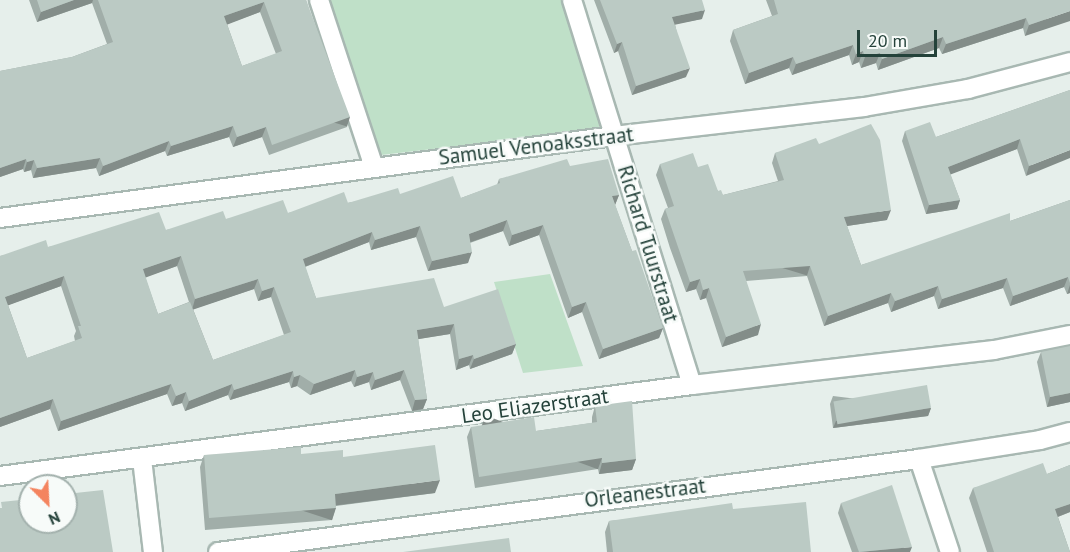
<!DOCTYPE html>
<style>
body{margin:0}
#map{position:relative;width:1070px;height:552px;overflow:hidden;background:#e6efeb;font-family:"PT Sans",sans-serif}
div>[style]{position:absolute}
[style*='--x']{left:calc(var(--x)*1px);top:calc(var(--y)*1px);width:calc(var(--w)*1px);rotate:calc(var(--a)*1deg)}
.green>*{inset:0;background:#bfe0c8}
.roads{filter:drop-shadow(2px 0 #a8b8b2) drop-shadow(-2px 0 #a8b8b2) drop-shadow(0 2px #a8b8b2) drop-shadow(0 -2px #a8b8b2)}
.street>*{height:18px;margin:-9px;padding:0 9px;transform-origin:9px;border-radius:9px;background:#fff}
.wall>*{inset:0;background:#a1aea9}
.shaded-wall>*{inset:0;background:#838d89;transform-origin:0 0}
.building>*{inset:0;background:#bbcac4;transform-origin:0 0}
span{translate:-50% -50%;white-space:nowrap;text-align:center;line-height:1.15;-webkit-text-stroke:5px #f7fbf9;paint-order:stroke}
.street-label{font-size:21px;color:#24423a}
.north{position:absolute;left:18px;top:474px;width:60px;height:60px;box-sizing:border-box;background:#f7fbf9;border:2px solid #a3b1ad;border-radius:50%;rotate:156deg;font-size:16px;font-weight:700;line-height:24px;text-align:center;color:#24423a}
.north::after{content:'';display:block;margin:auto;width:21px;height:27px;background:#f4845f;clip-path:polygon(50% 0,100% 100%,50% 72%,0 100%)}
.scale{position:absolute;left:857px;top:30px;width:80px;height:27px;box-sizing:border-box;border:3px solid #24423a;border-top:0;padding-left:8px;font-size:18px;line-height:21px;white-space:nowrap;color:#24423a;-webkit-text-stroke:4px #f7fbf9;paint-order:stroke}
</style>
<div id="map">
<div class="green">
<i style="clip-path:polygon(329px 0,564px 0,603px 122px,596px 130px,381px 155px)"></i>
<i style="clip-path:polygon(550px 274px,583px 366px,523px 373px,494px 282px)"></i>
</div>
<div class="roads">
<div class="street">
<i style="--x:319;--y:0;--w:176;--a:71.8"></i>
<i style="--x:572;--y:0;--w:403;--a:72.7"></i>
<i style="--x:0;--y:218;--w:619;--a:-7.61"></i>
<i style="--x:614;--y:136;--w:252;--a:-6.6"></i>
<i style="--x:864;--y:107;--w:106;--a:-9.8"></i>
<i style="--x:968;--y:89;--w:106;--a:-14.8"></i>
<i style="--x:142;--y:459;--w:94;--a:83.3"></i>
<i style="--x:919;--y:459;--w:98;--a:71.6"></i>
<i style="--x:0;--y:476;--w:698;--a:-7.49"></i>
<i style="--x:692;--y:385;--w:304;--a:-6.6"></i>
<i style="--x:994;--y:350;--w:77;--a:-11.2"></i>
<i style="--x:218;--y:552;--w:707;--a:-7.56"></i>
<i style="--x:919;--y:459;--w:122;--a:-8.9"></i>
<i style="--x:1040;--y:440;--w:31;--a:-15"></i>
</div>
</div>
<div class="wall">
<i style="clip-path:polygon(evenodd,29px 0,306px 0,347px 127px,269px 155px,262px 137px,233px 147px,229px 137px,167px 156px,165px 151px,99px 176px,96px 168px,33px 178px,31px 170px,24px 172px,23px 169px,0 177px,0 71px,72px 57px,107px 44px,92px 3px,37px 22px,29px 0,260px 12px,276px 54px,242px 66px,227px 24px,260px 12px)"></i>
<i style="clip-path:polygon(594px 0,702px 0,702px 19px,675px 24px,686px 77px,632px 95px,618px 51px,614px 53px)"></i>
<i style="clip-path:polygon(766px 0,1070px 0,1025px 36px,1023px 28px,942px 54px,939px 48px,878px 70px,876px 63px,861px 68px,859px 62px,852px 65px,849px 55px,792px 75px,789px 68px,745px 84px,730px 41px,733px 30px,772px 16px)"></i>
<i style="clip-path:polygon(1070px 90px,1026px 176px,1017px 149px,950px 174px,960px 200px,957px 209px,926px 214px,902px 141px,905px 131px,936px 137px)"></i>
<i style="clip-path:polygon(819px 144px,887px 220px,847px 226px,861px 265px,1010px 221px,1070px 200px,1070px 293px,1067px 294px,1064px 287px,1010px 306px,1003px 288px,938px 309px,934px 296px,891px 312px,888px 303px,824px 326px,807px 276px,746px 281px,758px 335px,722px 347px,706px 298px,700px 300px,696px 289px,686px 292px,670px 248px,661px 219px,665px 209px,668px 208px,656px 175px,660px 164px,698px 167px,718px 191px,723px 195px,778px 181px,772px 163px,775px 153px)"></i>
<i style="clip-path:polygon(evenodd,570px 166px,619px 195px,615px 205px,632px 251px,663px 328px,659px 338px,599px 359px,582px 312px,568px 318px,539px 235px,509px 246px,503px 231px,470px 243px,468px 263px,428px 271px,416px 237px,371px 250px,369px 242px,305px 267px,316px 298px,444px 307px,516px 344px,512px 354px,470px 369px,469px 365px,456px 370px,450px 334px,418px 339px,427px 399px,423px 409px,412px 411px,400px 380px,371px 390px,369px 382px,354px 387px,351px 381px,310px 395px,297px 386px,291px 388px,289px 382px,230px 400px,228px 395px,185px 411px,182px 403px,172px 406px,167px 394px,58px 431px,50px 409px,0 427px,0 256px,48px 247px,166px 230px,226px 219px,288px 213px,400px 194px,461px 198px,497px 185px,499px 179px,570px 166px,177px 266px,189px 302px,158px 314px,145px 277px,177px 266px,570px 166px,61px 286px,76px 331px,74px 336px,75px 341px,27px 358px,8px 305px,61px 286px,570px 166px,254px 289px,258px 301px,271px 297px,284px 335px,213px 360px,193px 309px,254px 289px)"></i>
<i style="clip-path:polygon(1070px 346px,1070px 402px,1047px 407px,1037px 362px,1041px 352px)"></i>
<i style="clip-path:polygon(833px 396px,931px 408px,928px 416px,833px 428px,830px 404px)"></i>
<i style="clip-path:polygon(595px 406px,636px 459px,632px 470px,599px 474px,598px 469px,475px 488px,467px 437px,471px 427px,536px 431px,592px 423px,592px 417px)"></i>
<i style="clip-path:polygon(301px 454px,343px 457px,435px 493px,336px 506px,332px 520px,205px 530px,200px 467px,204px 455px)"></i>
<i style="clip-path:polygon(1070px 465px,1070px 512px,1058px 517px,1070px 552px,987px 552px,969px 498px,973px 488px,1047px 474px)"></i>
<i style="clip-path:polygon(841px 503px,910px 552px,852px 552px,838px 513px)"></i>
<i style="clip-path:polygon(733px 509px,811px 552px,607px 552px,605px 532px,609px 521px)"></i>
</div>
<div class="shaded-wall">
<i style="clip-path:polygon(74px 0,93px 0,92px 3px,37px 22px,41px 12px)"></i>
<i style="clip-path:polygon(264px 2px,260px 12px,221px 27px,224px 16px)"></i>
<i style="clip-path:polygon(705px 10px,702px 19px,669px 26px,672px 17px)"></i>
<i style="clip-path:polygon(1070px 11px,1070px 21px,1025px 36px,1029px 25px)"></i>
<i style="clip-path:polygon(1026px 18px,1023px 28px,942px 54px,946px 44px)"></i>
<i style="clip-path:polygon(943px 37px,939px 48px,878px 70px,882px 59px)"></i>
<i style="clip-path:polygon(622px 42px,618px 51px,614px 53px,617px 44px)"></i>
<i style="clip-path:polygon(853px 45px,849px 55px,792px 75px,796px 64px)"></i>
<i style="clip-path:polygon(863px 51px,859px 62px,852px 65px,856px 54px)"></i>
<i style="clip-path:polygon(880px 53px,876px 63px,861px 68px,865px 57px)"></i>
<i style="clip-path:polygon(793px 57px,789px 68px,745px 84px,749px 73px)"></i>
<i style="clip-path:polygon(690px 68px,686px 77px,632px 95px,636px 86px)"></i>
<i style="left:350px;top:117px;width:10px;height:83px;rotate:107deg"></i>
<i style="clip-path:polygon(233px 126px,229px 137px,167px 156px,171px 146px)"></i>
<i style="clip-path:polygon(266px 127px,262px 137px,233px 147px,237px 137px)"></i>
<i style="clip-path:polygon(1020px 139px,1017px 149px,944px 177px,948px 167px)"></i>
<i style="clip-path:polygon(169px 141px,165px 151px,99px 176px,103px 166px)"></i>
<i style="clip-path:polygon(1070px 150px,1070px 158px,1026px 176px,1029px 166px)"></i>
<i style="clip-path:polygon(100px 158px,96px 168px,33px 178px,37px 168px)"></i>
<i style="clip-path:polygon(26px 159px,23px 169px,0 177px,0 168px)"></i>
<i style="clip-path:polygon(34px 160px,31px 170px,24px 172px,27px 162px)"></i>
<i style="clip-path:polygon(619px 195px,615px 205px,612px 196px)"></i>
<i style="clip-path:polygon(960px 200px,957px 209px,926px 214px,929px 205px)"></i>
<i style="clip-path:polygon(891px 210px,887px 220px,840px 227px,844px 217px)"></i>
<i style="clip-path:polygon(507px 220px,503px 231px,465px 244px,469px 234px)"></i>
<i style="clip-path:polygon(543px 225px,539px 235px,509px 246px,512px 235px)"></i>
<i style="clip-path:polygon(420px 226px,416px 237px,371px 250px,375px 240px)"></i>
<i style="clip-path:polygon(372px 232px,369px 242px,299px 269px,303px 259px)"></i>
<i style="clip-path:polygon(472px 252px,468px 263px,428px 271px,432px 261px)"></i>
<i style="clip-path:polygon(181px 256px,177px 266px,139px 280px,143px 269px)"></i>
<i style="left:810px;top:266px;width:10px;height:67px;rotate:107deg"></i>
<i style="clip-path:polygon(64px 276px,61px 286px,1px 308px,5px 297px)"></i>
<i style="clip-path:polygon(1068px 277px,1064px 287px,1010px 306px,1013px 296px)"></i>
<i style="clip-path:polygon(1007px 278px,1003px 288px,938px 309px,942px 299px)"></i>
<i style="clip-path:polygon(258px 279px,254px 289px,192px 310px,195px 299px)"></i>
<i style="clip-path:polygon(700px 279px,696px 289px,686px 292px,690px 282px)"></i>
<i style="clip-path:polygon(1070px 285px,1070px 293px,1067px 294px)"></i>
<i style="clip-path:polygon(938px 286px,934px 296px,891px 312px,895px 301px)"></i>
<i style="clip-path:polygon(274px 287px,271px 297px,258px 301px,262px 291px)"></i>
<i style="clip-path:polygon(709px 288px,706px 298px,700px 300px,703px 290px)"></i>
<i style="clip-path:polygon(891px 293px,888px 303px,824px 326px,828px 316px)"></i>
<i style="clip-path:polygon(586px 302px,582px 312px,568px 318px,572px 307px)"></i>
<i style="clip-path:polygon(454px 324px,450px 334px,413px 340px,417px 330px)"></i>
<i style="clip-path:polygon(761px 324px,758px 335px,722px 347px,726px 337px)"></i>
<i style="clip-path:polygon(663px 328px,659px 338px,599px 359px,603px 349px)"></i>
<i style="clip-path:polygon(516px 344px,512px 354px,470px 369px,474px 359px)"></i>
<i style="clip-path:polygon(473px 355px,469px 365px,456px 370px,459px 359px)"></i>
<i style="clip-path:polygon(355px 370px,351px 381px,310px 395px,314px 384px)"></i>
<i style="clip-path:polygon(404px 370px,400px 380px,371px 390px,375px 380px)"></i>
<i style="clip-path:polygon(293px 371px,289px 382px,230px 400px,234px 390px)"></i>
<i style="clip-path:polygon(373px 372px,369px 382px,354px 387px,357px 377px)"></i>
<i style="clip-path:polygon(300px 375px,297px 386px,291px 388px,294px 377px)"></i>
<i style="clip-path:polygon(171px 384px,167px 394px,58px 431px,61px 421px)"></i>
<i style="clip-path:polygon(232px 384px,228px 395px,185px 411px,189px 401px)"></i>
<i style="clip-path:polygon(186px 392px,182px 403px,172px 406px,176px 396px)"></i>
<i style="clip-path:polygon(1070px 393px,1070px 402px,1047px 407px,1050px 397px)"></i>
<i style="clip-path:polygon(53px 399px,50px 409px,0 427px,0 418px)"></i>
<i style="clip-path:polygon(427px 399px,423px 409px,412px 411px,415px 400px)"></i>
<i style="clip-path:polygon(931px 408px,928px 416px,833px 428px,836px 421px)"></i>
<i style="left:602px;top:458px;width:12px;height:124px;rotate:110deg"></i>
<i style="clip-path:polygon(636px 459px,632px 470px,599px 474px,602px 463px)"></i>
<i style="clip-path:polygon(440px 480px,435px 493px,331px 506px,335px 494px)"></i>
<i style="clip-path:polygon(1070px 504px,1070px 512px,1052px 519px,1055px 509px)"></i>
<i style="left:336px;top:508px;width:13px;height:127px;rotate:108deg"></i>
<i style="clip-path:polygon(912px 547px,910px 552px,859px 552px)"></i>
</div>
<div class="building">
<i style="clip-path:polygon(37px 0,74px 0,41px 12px)"></i>
<i style="clip-path:polygon(evenodd,98px 0,306px 0,350px 117px,272px 145px,266px 127px,237px 137px,233px 126px,171px 146px,169px 141px,103px 166px,100px 158px,37px 168px,34px 160px,27px 162px,26px 159px,0 168px,0 71px,72px 57px,113px 42px,98px 0,264px 2px,282px 51px,242px 66px,224px 16px,264px 2px)"></i>
<i style="clip-path:polygon(600px 0,702px 0,705px 10px,672px 17px,690px 68px,636px 86px,622px 42px,617px 44px)"></i>
<i style="clip-path:polygon(774px 0,1070px 0,1070px 11px,1029px 25px,1026px 18px,946px 44px,943px 37px,882px 59px,880px 53px,865px 57px,863px 51px,856px 54px,853px 45px,796px 64px,793px 57px,749px 73px,733px 30px,778px 14px)"></i>
<i style="clip-path:polygon(1070px 90px,1070px 150px,1029px 166px,1020px 139px,948px 167px,960px 200px,929px 205px,905px 131px,930px 122px,936px 137px)"></i>
<i style="clip-path:polygon(871px 124px,880px 140px,891px 210px,844px 217px,861px 265px,1010px 213px,1010px 221px,1070px 200px,1070px 283px,1068px 277px,1013px 296px,1007px 278px,942px 299px,938px 286px,895px 301px,891px 293px,828px 316px,810px 266px,743px 271px,761px 324px,726px 337px,709px 288px,703px 290px,700px 279px,690px 282px,665px 209px,674px 206px,660px 164px,693px 153px,698px 167px,708px 164px,718px 191px,721px 190px,723px 195px,784px 180px,775px 153px,816px 138px,819px 144px)"></i>
<i style="clip-path:polygon(evenodd,567px 159px,570px 166px,608px 159px,619px 195px,612px 196px,632px 251px,636px 250px,663px 328px,603px 349px,586px 302px,572px 307px,543px 225px,512px 235px,507px 220px,469px 234px,472px 252px,432px 261px,420px 226px,375px 240px,372px 232px,303px 259px,316px 298px,434px 278px,444px 307px,498px 289px,516px 344px,474px 359px,473px 355px,459px 359px,454px 324px,417px 330px,427px 399px,415px 400px,404px 370px,375px 380px,373px 372px,357px 377px,355px 370px,314px 384px,300px 375px,294px 377px,293px 371px,234px 390px,232px 384px,189px 401px,186px 392px,176px 396px,171px 384px,61px 421px,53px 399px,0 418px,0 256px,46px 240px,48px 247px,159px 212px,166px 230px,223px 211px,226px 219px,283px 200px,288px 213px,344px 192px,348px 203px,398px 188px,400px 194px,453px 176px,461px 198px,500px 183px,499px 179px,567px 159px,181px 256px,195px 299px,258px 279px,262px 291px,274px 287px,291px 332px,213px 360px,190px 302px,158px 314px,143px 269px,181px 256px,567px 159px,64px 276px,81px 326px,78px 326px,82px 338px,27px 358px,5px 297px,64px 276px)"></i>
<i style="clip-path:polygon(1070px 346px,1070px 393px,1050px 397px,1041px 352px)"></i>
<i style="left:927px;top:385px;width:23px;height:95px;rotate:80deg"></i>
<i style="clip-path:polygon(632px 401px,636px 459px,602px 463px,602px 458px,479px 477px,471px 427px,534px 417px,536px 431px,597px 422px,595px 406px)"></i>
<i style="clip-path:polygon(435px 445px,440px 480px,335px 494px,336px 508px,209px 518px,204px 455px,301px 447px,301px 454px,343px 450px,343px 457px)"></i>
<i style="clip-path:polygon(1043px 463px,1047px 474px,1070px 465px,1070px 504px,1055px 509px,1070px 552px,994px 552px,973px 488px)"></i>
<i style="clip-path:polygon(892px 485px,912px 547px,859px 552px,841px 503px)"></i>
<i style="clip-path:polygon(103px 490px,113px 552px,0 552px,0 508px,2px 508px,1px 502px,30px 499px,30px 522px,66px 522px,66px 494px)"></i>
<i style="clip-path:polygon(806px 502px,811px 552px,613px 552px,609px 521px,732px 503px,733px 509px)"></i>
<i style="clip-path:polygon(509px 538px,511px 552px,403px 552px)"></i>
</div>
<div class="street-label">
<span style="left:536px;top:146px;rotate:-7deg">Samuel Venoaksstraat</span>
<span style="left:648px;top:244px;rotate:73deg">Richard Tuurstraat</span>
<span style="left:535px;top:406px;rotate:-8deg">Leo Eliazerstraat</span>
<span style="left:645px;top:493px;rotate:-7deg">Orleanestraat</span>
</div>
<div class="north">N</div>
<div class="scale">20 m</div>
</div>
